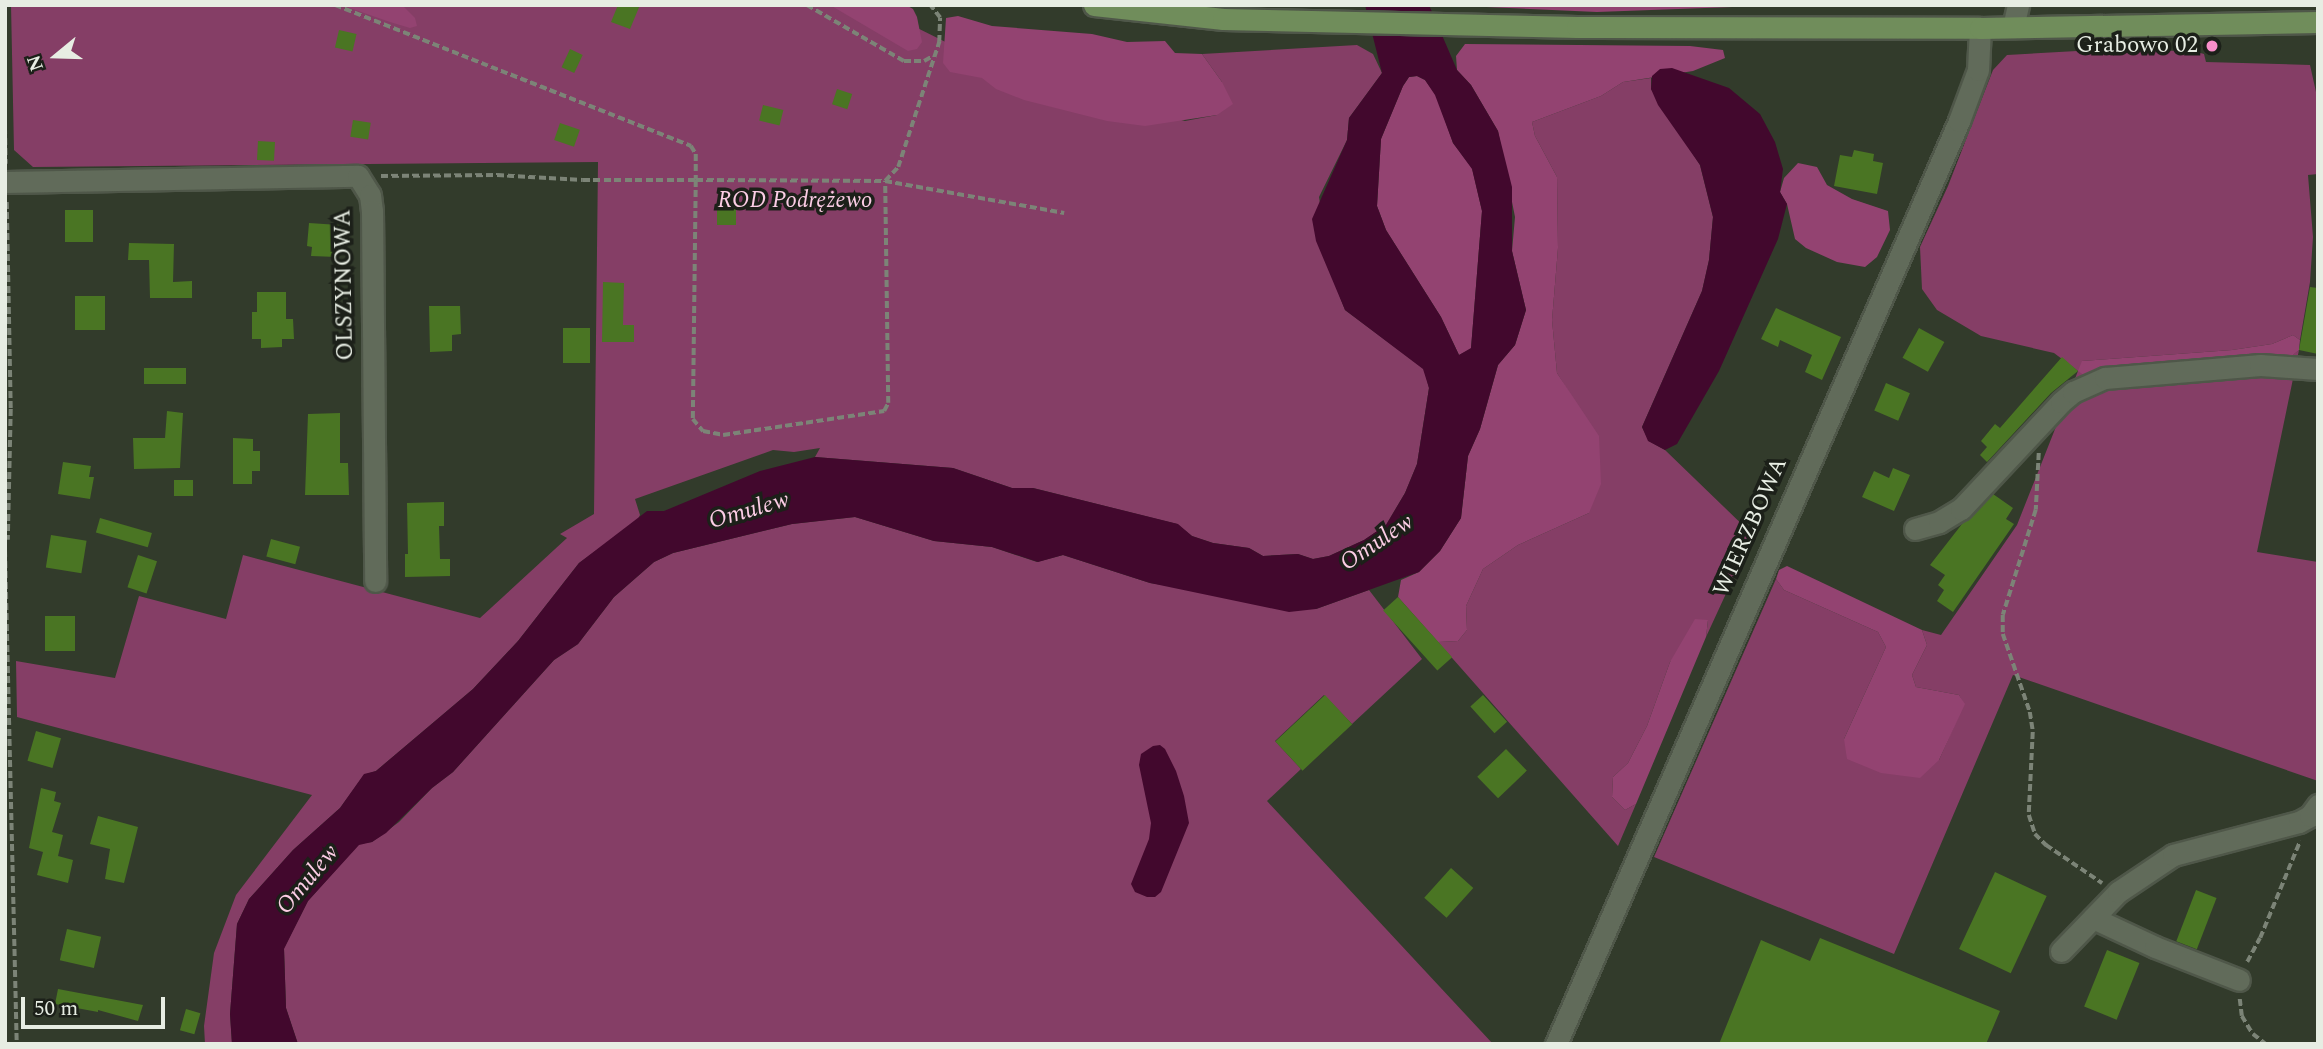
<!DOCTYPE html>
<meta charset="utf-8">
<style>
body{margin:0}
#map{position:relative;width:2323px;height:1049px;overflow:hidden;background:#323b2b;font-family:Spectral,serif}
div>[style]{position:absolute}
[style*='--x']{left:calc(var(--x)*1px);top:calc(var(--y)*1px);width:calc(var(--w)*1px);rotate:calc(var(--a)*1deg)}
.green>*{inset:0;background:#853e66}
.forest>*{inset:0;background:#934371}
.water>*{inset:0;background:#42082d}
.building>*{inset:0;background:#4a7523;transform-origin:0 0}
.path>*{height:3.5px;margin-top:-1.75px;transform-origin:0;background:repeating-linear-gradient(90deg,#7c8477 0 7px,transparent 0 10.5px)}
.roads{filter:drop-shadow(2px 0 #4f5749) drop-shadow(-2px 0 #4f5749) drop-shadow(0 2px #4f5749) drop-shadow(0 -2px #4f5749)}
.minor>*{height:21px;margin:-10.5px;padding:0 10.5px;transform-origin:10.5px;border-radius:10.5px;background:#616b5a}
.major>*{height:21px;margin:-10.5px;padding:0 10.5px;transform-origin:10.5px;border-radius:10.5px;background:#708d5b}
.dots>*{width:19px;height:19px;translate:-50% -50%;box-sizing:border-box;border:4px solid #1c2019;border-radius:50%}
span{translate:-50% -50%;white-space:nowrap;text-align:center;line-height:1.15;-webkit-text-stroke:7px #1c2019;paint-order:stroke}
.poi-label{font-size:23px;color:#e7ede3}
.right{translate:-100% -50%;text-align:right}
.park-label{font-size:23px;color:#fccde5;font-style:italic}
.street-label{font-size:23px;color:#e7ede3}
.water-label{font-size:24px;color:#fccde5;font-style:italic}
.frame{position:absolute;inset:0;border:7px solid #e7ede3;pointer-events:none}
.north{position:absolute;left:21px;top:21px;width:70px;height:70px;-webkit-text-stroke:5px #1c2019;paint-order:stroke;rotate:251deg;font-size:19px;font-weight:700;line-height:28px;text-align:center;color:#e7ede3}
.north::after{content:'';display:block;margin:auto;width:24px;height:32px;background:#e7ede3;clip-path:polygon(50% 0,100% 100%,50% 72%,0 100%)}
.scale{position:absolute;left:21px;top:997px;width:144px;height:32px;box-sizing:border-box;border:4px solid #e7ede3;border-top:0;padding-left:9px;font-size:21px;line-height:24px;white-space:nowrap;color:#e7ede3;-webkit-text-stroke:5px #1c2019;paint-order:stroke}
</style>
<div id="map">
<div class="green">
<i style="clip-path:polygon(11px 5px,871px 5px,1020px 79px,1185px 121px,1217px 115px,1222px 82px,1202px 54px,1357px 45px,1373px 54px,1382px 73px,1349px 118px,1347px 140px,1319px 197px,1330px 271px,1345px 310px,1424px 369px,1429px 388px,1417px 464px,1405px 493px,1386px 525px,1364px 540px,1329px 556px,1313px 559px,1298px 554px,1263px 556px,1249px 548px,1213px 543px,1192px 536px,1177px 524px,1033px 488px,1012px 488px,953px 468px,815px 457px,820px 448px,794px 452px,773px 450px,635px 499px,640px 515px,637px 521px,579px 563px,518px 641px,473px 689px,376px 771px,364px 775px,340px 808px,293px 850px,249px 899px,237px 924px,230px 1014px,232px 1044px,205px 1044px,204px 1026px,214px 953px,236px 895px,312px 795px,17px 717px,16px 661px,115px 678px,139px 596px,226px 619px,243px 555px,480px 618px,567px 538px,560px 534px,594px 514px,598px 162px,33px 167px,14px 150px)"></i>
<i style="clip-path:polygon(2095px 50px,2193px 51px,2204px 54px,2206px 62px,2310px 65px,2316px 92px,2318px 174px,2308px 175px,2313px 237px,2310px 282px,2300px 340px,2293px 335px,2272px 344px,2232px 350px,2082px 361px,2279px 366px,2299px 350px,2257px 552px,2318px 562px,2318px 781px,2013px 675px,1894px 954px,1654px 857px,1776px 579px,1784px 590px,1878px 632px,1886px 647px,1844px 739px,1939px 760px,1964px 704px,1959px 695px,1916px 687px,1912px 675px,1927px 645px,1922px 630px,1941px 635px,2017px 525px,2078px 371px,2054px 353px,1981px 336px,1937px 310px,1922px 289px,1920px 247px,1948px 186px,1993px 70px,2007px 55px)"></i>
<i style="clip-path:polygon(1651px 78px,1651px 89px,1700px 165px,1713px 217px,1709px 260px,1702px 291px,1642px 427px,1649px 441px,1665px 450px,1753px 535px,1706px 637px,1708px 620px,1670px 662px,1647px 726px,1628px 763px,1613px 777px,1612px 797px,1625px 810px,1636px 804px,1618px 846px,1438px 642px,1458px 641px,1467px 630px,1466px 606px,1483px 569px,1518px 545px,1589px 513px,1577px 405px,1557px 373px,1552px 320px,1558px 248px,1557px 177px,1535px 136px,1532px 122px,1601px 96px,1623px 82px)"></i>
<i style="clip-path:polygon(855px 517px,934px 541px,992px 547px,1037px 562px,1063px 555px,1150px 583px,1316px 609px,1369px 590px,1422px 659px,1352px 724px,1324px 695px,1275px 741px,1301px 769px,1267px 801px,1493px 1044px,298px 1044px,286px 1008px,284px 948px,308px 901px,359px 844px,372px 842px,399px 822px,432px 788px,453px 772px,554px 660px,578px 644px,614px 597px,654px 562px,673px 553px,792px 524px)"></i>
</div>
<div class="forest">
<i style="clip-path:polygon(341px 5px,402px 5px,415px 18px,417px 26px,410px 28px,390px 22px)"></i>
<i style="clip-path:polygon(830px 5px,906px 5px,913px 9px,917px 17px,922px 42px,917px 49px,908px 51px)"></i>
<i style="clip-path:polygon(1441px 5px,1789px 5px,1597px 12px)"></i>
<i style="clip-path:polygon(958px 16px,992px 26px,1092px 34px,1127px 42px,1165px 41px,1175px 53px,1202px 54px,1222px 82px,1233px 104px,1217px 115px,1145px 126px,1107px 121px,1024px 100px,996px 89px,982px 78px,950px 72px,943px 63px,946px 18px)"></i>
<i style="clip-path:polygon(1465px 44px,1690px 46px,1723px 50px,1725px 58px,1693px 71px,1623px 82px,1601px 96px,1532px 122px,1535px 136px,1557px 177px,1558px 248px,1552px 320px,1557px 373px,1599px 436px,1601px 484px,1589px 513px,1518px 545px,1483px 569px,1466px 606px,1467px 630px,1458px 641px,1438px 642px,1398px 597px,1401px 580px,1419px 572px,1440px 551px,1461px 518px,1468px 456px,1480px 429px,1498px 365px,1515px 345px,1526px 310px,1512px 251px,1515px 217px,1498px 131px,1471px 85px,1457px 70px,1456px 56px)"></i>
<i style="clip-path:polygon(1417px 76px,1425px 80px,1436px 95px,1453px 143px,1472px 168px,1482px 211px,1471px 349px,1459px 355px,1441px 317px,1386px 230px,1377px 206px,1381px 139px,1403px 86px,1409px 77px)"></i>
<i style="clip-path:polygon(1798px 163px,1817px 167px,1827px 185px,1852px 199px,1888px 211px,1890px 230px,1877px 257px,1865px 267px,1837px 262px,1806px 248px,1795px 239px,1787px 204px,1780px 192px,1784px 178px)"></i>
<i style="clip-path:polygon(2293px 335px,2300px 340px,2299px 350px,2280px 366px,2088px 378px,2078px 371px,2082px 361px,2232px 350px,2272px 344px)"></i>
<i style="clip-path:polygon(1787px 566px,1922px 630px,1927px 645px,1912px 675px,1916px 687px,1959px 695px,1965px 704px,1939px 760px,1920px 778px,1881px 773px,1847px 759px,1844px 739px,1886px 647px,1878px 632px,1784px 590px,1776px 579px,1779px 570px)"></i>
<i style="clip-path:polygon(1695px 619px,1708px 620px,1706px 637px,1636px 804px,1625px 810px,1612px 797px,1613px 777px,1628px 763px,1647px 726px,1670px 662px)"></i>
</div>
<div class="water">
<i style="clip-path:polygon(evenodd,1365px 5px,1429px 5px,1457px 70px,1471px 85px,1498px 131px,1512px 187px,1512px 251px,1526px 310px,1515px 345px,1498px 365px,1480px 429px,1468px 456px,1461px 518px,1440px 551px,1419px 572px,1316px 609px,1289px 612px,1150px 583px,1063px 555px,1038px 562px,992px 547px,934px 541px,855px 517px,792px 524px,673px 553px,654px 562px,614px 597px,578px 644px,554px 660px,453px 772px,432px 788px,386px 833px,372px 842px,359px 845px,308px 901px,284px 949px,286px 1008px,298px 1044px,232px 1044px,230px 1014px,237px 924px,249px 899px,293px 850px,340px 808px,364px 774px,376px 771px,473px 689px,518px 641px,579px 563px,647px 511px,664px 511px,760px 471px,815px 457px,953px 468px,1012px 488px,1033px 488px,1178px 524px,1192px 536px,1213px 543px,1249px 548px,1263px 556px,1298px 554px,1313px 559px,1329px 556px,1364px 540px,1386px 525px,1405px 493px,1417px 464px,1429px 388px,1423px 369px,1345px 310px,1316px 241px,1312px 219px,1347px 140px,1349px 118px,1382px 73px,1365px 5px,1417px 76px,1425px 80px,1435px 95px,1453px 143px,1472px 169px,1482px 211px,1471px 348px,1459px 355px,1441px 317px,1386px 230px,1377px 206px,1381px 139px,1403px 86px,1409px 77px,1417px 76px)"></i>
<i style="clip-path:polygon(1672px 68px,1729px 88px,1760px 114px,1775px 142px,1783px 169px,1780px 192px,1787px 204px,1778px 239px,1719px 371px,1677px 444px,1665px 450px,1648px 441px,1642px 427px,1702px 291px,1709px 260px,1713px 217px,1700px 165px,1658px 105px,1651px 89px,1652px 76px,1660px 69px)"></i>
<i style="clip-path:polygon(1160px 745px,1165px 749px,1176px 771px,1184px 796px,1189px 823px,1161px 892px,1155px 897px,1147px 897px,1135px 892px,1131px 884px,1149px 839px,1151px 823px,1139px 765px,1141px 754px,1153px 746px)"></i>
</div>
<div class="building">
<i style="clip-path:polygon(618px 5px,640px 5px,630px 29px,611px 22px)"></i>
<i style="left:339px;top:30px;width:18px;height:18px;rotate:13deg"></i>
<i style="left:570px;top:49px;width:14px;height:20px;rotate:25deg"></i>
<i style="left:837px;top:89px;width:16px;height:16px;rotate:18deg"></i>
<i style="left:763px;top:105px;width:21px;height:16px;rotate:14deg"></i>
<i style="left:353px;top:120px;width:18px;height:17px;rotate:9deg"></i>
<i style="left:560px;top:123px;width:21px;height:18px;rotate:19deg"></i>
<i style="left:258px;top:141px;width:17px;height:19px;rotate:3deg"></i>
<i style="clip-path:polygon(1854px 150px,1874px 154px,1873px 161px,1883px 163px,1877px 194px,1834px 186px,1840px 155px,1852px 157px)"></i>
<i style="left:717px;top:205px;width:19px;height:20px"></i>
<i style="left:65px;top:210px;width:28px;height:32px"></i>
<i style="clip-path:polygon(309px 223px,339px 225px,337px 257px,311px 256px,312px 247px,307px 246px)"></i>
<i style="clip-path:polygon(129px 243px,174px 244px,173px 282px,192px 281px,192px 298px,150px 298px,149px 260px,128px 260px)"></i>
<i style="clip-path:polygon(603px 282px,624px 283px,623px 325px,634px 325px,634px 342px,602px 342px)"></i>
<i style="clip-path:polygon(2310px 287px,2318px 288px,2318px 354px,2299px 350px)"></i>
<i style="clip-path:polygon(257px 292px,286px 292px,286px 319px,293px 319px,294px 339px,282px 339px,282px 347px,261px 348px,261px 339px,252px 339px,252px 312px,257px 312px)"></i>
<i style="left:75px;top:296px;width:30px;height:34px"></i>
<i style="clip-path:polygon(429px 306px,460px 306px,461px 334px,452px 335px,452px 351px,430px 352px)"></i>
<i style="clip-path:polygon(1776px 308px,1841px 337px,1822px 380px,1805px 372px,1812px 355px,1780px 340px,1778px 347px,1761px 339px)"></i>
<i style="left:563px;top:328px;width:27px;height:35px"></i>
<i style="left:1919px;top:328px;width:29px;height:34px;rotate:29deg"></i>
<i style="clip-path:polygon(2062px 357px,2078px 371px,2051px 393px,1987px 462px,1980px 455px,1987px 447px,1981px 441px,1995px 424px,2000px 428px)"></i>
<i style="left:144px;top:368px;width:42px;height:16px"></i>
<i style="left:1886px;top:383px;width:26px;height:30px;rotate:23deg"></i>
<i style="clip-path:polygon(167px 411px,183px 413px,180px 468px,134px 469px,133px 438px,165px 438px)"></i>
<i style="clip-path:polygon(340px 413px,340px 463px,348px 463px,349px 495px,305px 495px,308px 414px)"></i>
<i style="clip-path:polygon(233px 438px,253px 439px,253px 451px,260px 451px,260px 471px,252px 471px,252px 484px,233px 484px)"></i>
<i style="clip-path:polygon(63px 462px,91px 466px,89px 477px,94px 477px,90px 499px,58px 494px)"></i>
<i style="clip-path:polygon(1893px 468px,1910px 475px,1894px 511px,1862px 497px,1874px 471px,1889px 478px)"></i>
<i style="left:174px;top:480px;width:19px;height:16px"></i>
<i style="clip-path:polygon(1993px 494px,2013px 508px,2006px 519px,2014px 524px,1953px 612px,1937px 601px,1944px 590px,1938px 585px,1945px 575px,1930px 565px,1962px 524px)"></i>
<i style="clip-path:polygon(444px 502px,444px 526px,439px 526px,440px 559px,450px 559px,450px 576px,405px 577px,405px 554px,408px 554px,407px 503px)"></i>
<i style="left:100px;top:518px;width:54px;height:15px;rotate:16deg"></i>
<i style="left:51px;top:535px;width:36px;height:33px;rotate:9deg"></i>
<i style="left:271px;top:539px;width:30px;height:18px;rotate:15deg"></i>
<i style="left:138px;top:555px;width:20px;height:34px;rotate:18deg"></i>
<i style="left:1398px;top:597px;width:81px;height:20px;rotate:48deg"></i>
<i style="left:45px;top:616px;width:30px;height:35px"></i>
<i style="left:1325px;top:695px;width:40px;height:68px;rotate:47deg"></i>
<i style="left:1483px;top:695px;width:36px;height:17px;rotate:48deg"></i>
<i style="left:36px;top:731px;width:26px;height:31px;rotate:16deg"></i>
<i style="left:1506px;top:749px;width:30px;height:40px;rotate:46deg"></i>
<i style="clip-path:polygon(41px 788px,56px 792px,54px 801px,61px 803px,52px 832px,63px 835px,58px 856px,73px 860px,68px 883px,37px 875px,43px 852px,29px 848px)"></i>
<i style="clip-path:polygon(98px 816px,138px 827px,124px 883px,105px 879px,110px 849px,90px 844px)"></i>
<i style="left:1451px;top:868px;width:30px;height:40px;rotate:42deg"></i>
<i style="left:1995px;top:872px;width:57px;height:85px;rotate:25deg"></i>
<i style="left:2196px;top:890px;width:22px;height:55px;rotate:21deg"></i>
<i style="left:67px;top:929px;width:35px;height:32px;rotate:13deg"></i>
<i style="clip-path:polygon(1820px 938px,2000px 1011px,1986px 1044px,1719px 1044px,1761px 940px,1810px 961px)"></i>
<i style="left:2107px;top:950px;width:35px;height:61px;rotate:22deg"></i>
<i style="clip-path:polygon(58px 989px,143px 1005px,138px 1021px,98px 1010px,98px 1012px,55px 1004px)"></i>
<i style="left:186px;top:1009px;width:15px;height:22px;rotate:16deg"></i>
</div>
<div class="path">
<i style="--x:335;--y:5;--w:383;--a:21.6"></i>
<i style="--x:691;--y:146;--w:9;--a:58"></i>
<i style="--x:696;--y:154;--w:26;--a:90"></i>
<i style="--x:696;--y:180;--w:189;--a:0.3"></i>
<i style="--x:885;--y:181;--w:19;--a:-47"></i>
<i style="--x:898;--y:167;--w:132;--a:-71.8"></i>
<i style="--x:939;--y:42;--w:24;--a:-88"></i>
<i style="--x:940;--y:18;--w:16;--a:-128"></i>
<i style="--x:807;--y:5;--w:112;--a:30"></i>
<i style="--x:904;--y:61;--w:20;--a:0"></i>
<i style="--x:924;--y:61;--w:10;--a:-29"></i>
<i style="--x:5;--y:117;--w:47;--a:88.8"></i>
<i style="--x:381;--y:176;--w:116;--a:-0.5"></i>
<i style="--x:497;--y:175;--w:86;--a:3.3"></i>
<i style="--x:583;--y:180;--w:113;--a:0"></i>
<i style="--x:696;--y:180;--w:239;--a:90.7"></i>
<i style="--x:693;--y:419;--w:16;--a:50"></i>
<i style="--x:703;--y:431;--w:20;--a:11"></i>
<i style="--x:723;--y:435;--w:163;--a:-8.5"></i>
<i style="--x:884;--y:411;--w:9;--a:-63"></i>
<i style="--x:888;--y:403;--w:222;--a:-90.8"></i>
<i style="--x:885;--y:181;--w:182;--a:10.1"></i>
<i style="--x:7;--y:202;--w:207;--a:88.9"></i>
<i style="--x:11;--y:409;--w:131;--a:91.3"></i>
<i style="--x:2039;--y:453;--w:57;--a:93"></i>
<i style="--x:2036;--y:510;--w:110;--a:107.4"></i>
<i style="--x:2003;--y:615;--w:19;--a:90"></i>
<i style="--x:2003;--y:634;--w:83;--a:70.9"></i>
<i style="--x:2030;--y:712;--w:20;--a:81"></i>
<i style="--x:2033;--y:732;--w:83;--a:92.8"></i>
<i style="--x:2029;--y:815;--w:20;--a:72"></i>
<i style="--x:2035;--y:834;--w:16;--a:45"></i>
<i style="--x:2046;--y:845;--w:68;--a:34.2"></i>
<i style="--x:5;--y:540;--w:504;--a:88.64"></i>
<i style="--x:2247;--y:962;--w:27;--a:-62"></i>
<i style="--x:2260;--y:938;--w:105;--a:-67.6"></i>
<i style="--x:2240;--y:999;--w:17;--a:83"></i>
<i style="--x:2242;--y:1016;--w:21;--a:59"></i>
<i style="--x:2253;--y:1034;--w:16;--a:38"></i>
</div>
<div class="roads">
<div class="minor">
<i style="--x:2013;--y:27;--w:23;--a:-77"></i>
<i style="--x:5;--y:182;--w:353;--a:-1"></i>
<i style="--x:358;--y:176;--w:22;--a:58"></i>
<i style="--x:370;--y:195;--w:16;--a:83"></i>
<i style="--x:372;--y:211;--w:370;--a:89.5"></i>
<i style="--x:1915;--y:529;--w:25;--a:-16"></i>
<i style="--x:1939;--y:522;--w:26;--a:-31"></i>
<i style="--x:1961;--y:509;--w:146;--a:-46.9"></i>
<i style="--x:2061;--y:402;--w:16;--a:-40"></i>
<i style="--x:2073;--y:392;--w:35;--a:-24"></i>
<i style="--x:2105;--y:378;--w:156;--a:-4.8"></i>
<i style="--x:2260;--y:365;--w:58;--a:3.9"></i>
<i style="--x:2093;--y:918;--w:68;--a:25.1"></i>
<i style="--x:2155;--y:947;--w:90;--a:21.4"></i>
<i style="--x:2061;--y:951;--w:82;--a:-46"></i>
<i style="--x:2118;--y:892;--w:66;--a:-33.9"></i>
<i style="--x:2173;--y:855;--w:130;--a:-14.7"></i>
<i style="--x:2299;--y:822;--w:13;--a:-29"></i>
<i style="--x:2310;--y:816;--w:14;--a:-54"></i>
<i style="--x:1556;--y:1044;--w:1007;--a:-66.41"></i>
<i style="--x:1959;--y:121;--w:54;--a:-69.6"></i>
<i style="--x:1978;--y:70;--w:42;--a:-87.3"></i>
</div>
<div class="major">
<i style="--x:1094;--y:5;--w:130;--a:6.2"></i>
<i style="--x:1223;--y:19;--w:354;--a:1.3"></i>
<i style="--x:1577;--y:27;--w:403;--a:0.1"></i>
<i style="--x:1980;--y:28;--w:338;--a:-1"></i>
</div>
</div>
<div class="dots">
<i style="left:2212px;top:46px;background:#f98fca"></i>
</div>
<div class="poi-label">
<span class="right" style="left:2198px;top:46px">Grabowo 02</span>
</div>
<div class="park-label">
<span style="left:795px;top:201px">ROD Podrężewo</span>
</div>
<div class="street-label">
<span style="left:345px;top:285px;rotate:-91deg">OLSZYNOWA</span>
<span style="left:1751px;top:527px;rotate:-66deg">WIERZBOWA</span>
</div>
<div class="water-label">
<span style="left:749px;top:511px;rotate:-16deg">Omulew</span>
<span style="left:1377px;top:543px;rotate:-34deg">Omulew</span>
<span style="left:308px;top:880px;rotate:-50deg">Omulew</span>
</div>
<div class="frame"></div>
<div class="north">N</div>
<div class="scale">50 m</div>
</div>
